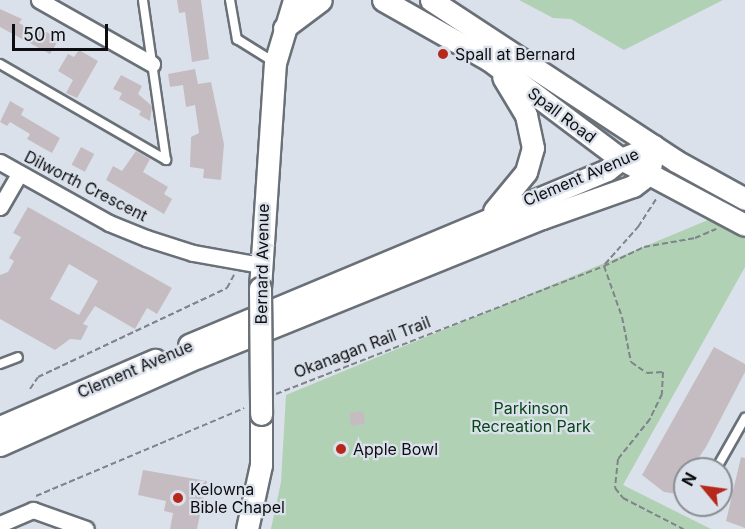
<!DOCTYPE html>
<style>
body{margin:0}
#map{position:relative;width:745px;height:529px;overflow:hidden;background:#dbe1ea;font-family:Inter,sans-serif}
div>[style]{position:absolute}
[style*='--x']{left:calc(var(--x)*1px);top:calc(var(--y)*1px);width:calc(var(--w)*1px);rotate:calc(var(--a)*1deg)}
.green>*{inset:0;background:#b0d1b3}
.building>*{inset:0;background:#c5bcc2;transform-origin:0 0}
.path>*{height:2px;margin-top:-1px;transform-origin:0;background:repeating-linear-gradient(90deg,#7f838a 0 6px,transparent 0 9px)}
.roads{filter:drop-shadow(2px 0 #6a7077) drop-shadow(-2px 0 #6a7077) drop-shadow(0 2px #6a7077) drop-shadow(0 -2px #6a7077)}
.lane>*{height:8px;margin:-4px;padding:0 4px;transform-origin:4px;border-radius:4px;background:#fff}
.street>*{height:15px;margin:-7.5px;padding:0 7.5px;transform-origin:7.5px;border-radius:7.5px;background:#fff}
.secondary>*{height:21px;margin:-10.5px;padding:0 10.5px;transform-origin:10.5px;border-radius:10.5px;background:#fff}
.bridges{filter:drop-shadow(2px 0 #6a7077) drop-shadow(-2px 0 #6a7077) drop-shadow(0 2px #6a7077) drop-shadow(0 -2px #6a7077)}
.secondary-bridge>*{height:21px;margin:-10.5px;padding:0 10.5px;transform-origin:10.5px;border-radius:10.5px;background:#fff}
.dots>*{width:16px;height:16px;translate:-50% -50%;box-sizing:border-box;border:3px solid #dbe1ea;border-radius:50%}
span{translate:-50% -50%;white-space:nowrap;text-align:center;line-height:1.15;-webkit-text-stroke:4.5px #dbe1ea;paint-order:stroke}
.poi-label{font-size:16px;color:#0c0e11}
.left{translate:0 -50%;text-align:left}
.street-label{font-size:16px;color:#0c0e11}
.park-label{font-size:16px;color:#084619}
.north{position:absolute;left:673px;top:457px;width:60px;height:60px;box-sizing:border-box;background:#dbe1ea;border:2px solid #888d93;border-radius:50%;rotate:299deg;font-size:16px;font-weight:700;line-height:24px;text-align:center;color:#0c0e11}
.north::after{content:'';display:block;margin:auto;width:21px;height:27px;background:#b6281b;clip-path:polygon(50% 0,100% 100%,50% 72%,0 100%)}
.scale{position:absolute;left:12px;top:24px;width:96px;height:27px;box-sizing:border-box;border:3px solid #0c0e11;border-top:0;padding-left:8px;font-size:18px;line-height:21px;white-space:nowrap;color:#0c0e11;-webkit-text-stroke:4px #dbe1ea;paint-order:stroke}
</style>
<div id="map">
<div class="green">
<i style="clip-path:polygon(519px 0,723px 0,624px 50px,571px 19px,553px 18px)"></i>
<i style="clip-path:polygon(713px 218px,745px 236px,745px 267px,623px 485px,711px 529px,271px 529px,281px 482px,286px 395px)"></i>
</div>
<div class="building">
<i style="clip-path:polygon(177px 0,201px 0,209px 59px,192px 62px,185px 12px,179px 13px)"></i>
<i style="clip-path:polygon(0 9px,22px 19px,19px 23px,36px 32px,39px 28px,59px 39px,50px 54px,0 27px)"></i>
<i style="clip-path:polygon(79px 50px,98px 61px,77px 98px,66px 93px,73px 80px,58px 71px,68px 54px,74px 57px)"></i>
<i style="clip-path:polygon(195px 69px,198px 84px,211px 82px,224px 144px,221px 180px,203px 178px,204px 169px,190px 167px,191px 137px,199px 133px,195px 105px,186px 107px,183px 85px,170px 87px,168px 74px)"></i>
<i style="clip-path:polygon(121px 75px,142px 86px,138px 94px,152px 106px,150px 121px,139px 115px,141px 111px,119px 99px,122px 93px,113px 89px)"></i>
<i style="clip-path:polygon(10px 101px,24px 109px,21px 115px,60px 138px,52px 153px,27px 139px,30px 134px,10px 122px,7px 126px,0 122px)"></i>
<i style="left:81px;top:147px;width:15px;height:20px;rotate:28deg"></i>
<i style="clip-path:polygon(136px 151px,150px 159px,143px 172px,168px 187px,164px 194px,172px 199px,164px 214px,106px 180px,113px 166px,122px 171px)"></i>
<i style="clip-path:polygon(evenodd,28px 207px,172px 288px,157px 314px,147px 308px,135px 329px,95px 306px,83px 324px,88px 326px,81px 340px,70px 339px,55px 350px,0 319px,0 275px,8px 272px,14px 261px,9px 258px,21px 237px,13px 233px,28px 207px,69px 264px,98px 281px,79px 315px,50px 299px,69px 264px)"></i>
<i style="clip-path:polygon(714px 347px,745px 364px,745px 372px,706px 447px,691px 469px,685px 469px,685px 479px,677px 494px,664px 492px,642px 475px)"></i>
<i style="left:363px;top:411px;width:13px;height:14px;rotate:81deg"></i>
<i style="clip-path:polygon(741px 457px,745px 458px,745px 528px,726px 521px)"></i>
<i style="clip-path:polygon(143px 470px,207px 481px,197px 529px,170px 529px,173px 513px,164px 511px,166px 501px,138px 495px)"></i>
</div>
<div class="path">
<i style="--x:605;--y:264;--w:50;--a:-48.3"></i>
<i style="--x:638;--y:227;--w:35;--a:-57"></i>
<i style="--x:604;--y:266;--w:54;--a:70.6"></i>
<i style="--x:622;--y:317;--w:46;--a:78.7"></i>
<i style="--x:631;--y:362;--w:19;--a:35"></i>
<i style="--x:647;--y:373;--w:16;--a:-4"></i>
<i style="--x:663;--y:372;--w:22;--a:93"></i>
<i style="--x:662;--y:394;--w:28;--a:116"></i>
<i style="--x:650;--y:419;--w:51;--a:128.7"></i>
<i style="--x:618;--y:459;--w:29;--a:96"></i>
<i style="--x:615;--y:488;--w:13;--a:51"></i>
<i style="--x:623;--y:498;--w:68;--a:27.3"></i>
<i style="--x:30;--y:389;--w:14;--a:-56"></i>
<i style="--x:38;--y:377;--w:209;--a:-25.2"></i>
<i style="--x:227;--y:288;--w:15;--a:-62"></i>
<i style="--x:276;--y:394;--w:352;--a:-21.3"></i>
<i style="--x:604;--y:266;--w:44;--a:-25.4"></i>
<i style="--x:644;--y:247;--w:52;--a:-10"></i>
<i style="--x:695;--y:238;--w:23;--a:-23"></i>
<i style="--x:36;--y:496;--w:226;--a:-22.9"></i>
</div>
<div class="roads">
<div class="lane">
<i style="--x:230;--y:0;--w:40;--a:80"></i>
<i style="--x:237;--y:39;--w:44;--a:31.9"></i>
<i style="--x:0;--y:64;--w:192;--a:30"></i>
<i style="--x:166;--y:160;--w:162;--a:-98.2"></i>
<i style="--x:0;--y:364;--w:19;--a:-21"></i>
<i style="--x:716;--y:469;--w:59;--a:-60.4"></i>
</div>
<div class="street">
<i style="--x:39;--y:0;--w:130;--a:29.5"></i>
<i style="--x:0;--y:162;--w:125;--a:29.2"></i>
<i style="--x:109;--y:223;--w:40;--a:22"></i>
<i style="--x:146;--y:238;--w:49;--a:17.7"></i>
<i style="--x:193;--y:253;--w:69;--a:10"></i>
<i style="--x:0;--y:207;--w:39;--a:-60"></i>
<i style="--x:0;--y:524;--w:36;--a:-23"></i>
<i style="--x:33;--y:510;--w:56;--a:19.7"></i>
</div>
<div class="secondary">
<i style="--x:383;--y:0;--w:122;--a:29.5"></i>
<i style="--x:489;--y:60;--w:165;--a:36.9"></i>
<i style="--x:621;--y:159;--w:140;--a:28"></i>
<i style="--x:431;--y:0;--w:293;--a:33.3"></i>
<i style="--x:676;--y:161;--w:79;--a:28.8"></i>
<i style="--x:284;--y:28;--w:46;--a:-37.1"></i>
<i style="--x:494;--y:211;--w:50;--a:-50.6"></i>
<i style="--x:526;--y:172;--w:25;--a:-74"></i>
<i style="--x:533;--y:148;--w:34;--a:-102"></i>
<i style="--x:526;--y:115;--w:44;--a:-121.2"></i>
<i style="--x:260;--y:288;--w:225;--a:-86.2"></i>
<i style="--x:275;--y:63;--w:66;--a:-73.2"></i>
<i style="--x:189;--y:345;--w:453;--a:-22.7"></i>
<i style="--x:607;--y:170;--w:18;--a:-38"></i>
<i style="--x:621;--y:159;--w:35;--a:-22"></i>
<i style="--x:0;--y:427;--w:169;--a:-23.4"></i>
<i style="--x:0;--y:445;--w:217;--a:-24"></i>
<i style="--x:198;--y:357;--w:371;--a:-22"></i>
<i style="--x:542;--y:218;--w:96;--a:-19.4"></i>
<i style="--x:633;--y:186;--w:20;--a:-37"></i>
<i style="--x:649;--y:174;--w:28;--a:-80"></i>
<i style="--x:247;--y:529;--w:66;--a:-77.7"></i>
<i style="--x:261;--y:465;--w:51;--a:-90"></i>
</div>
</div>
<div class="bridges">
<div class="secondary-bridge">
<i style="--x:260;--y:288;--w:126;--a:89.5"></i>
</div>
</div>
<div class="dots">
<i style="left:443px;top:54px;background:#b6281b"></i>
<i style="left:341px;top:449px;background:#b6281b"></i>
<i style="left:178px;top:498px;background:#b6281b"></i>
</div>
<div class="poi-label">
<span class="left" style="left:455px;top:54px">Spall at Bernard</span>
<span class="left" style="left:353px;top:449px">Apple Bowl</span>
<span class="left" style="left:190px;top:498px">Kelowna<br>Bible Chapel</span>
</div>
<div class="street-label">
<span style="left:562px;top:115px;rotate:37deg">Spall Road</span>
<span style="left:581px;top:177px;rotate:-23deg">Clement Avenue</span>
<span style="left:86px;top:186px;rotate:27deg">Dilworth Crescent</span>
<span style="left:262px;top:264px;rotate:-89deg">Bernard Avenue</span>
<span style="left:362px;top:347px;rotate:-21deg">Okanagan Rail Trail</span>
<span style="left:135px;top:369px;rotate:-23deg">Clement Avenue</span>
</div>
<div class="park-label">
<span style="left:531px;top:417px">Parkinson<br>Recreation Park</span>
</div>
<div class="north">N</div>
<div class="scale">50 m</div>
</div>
